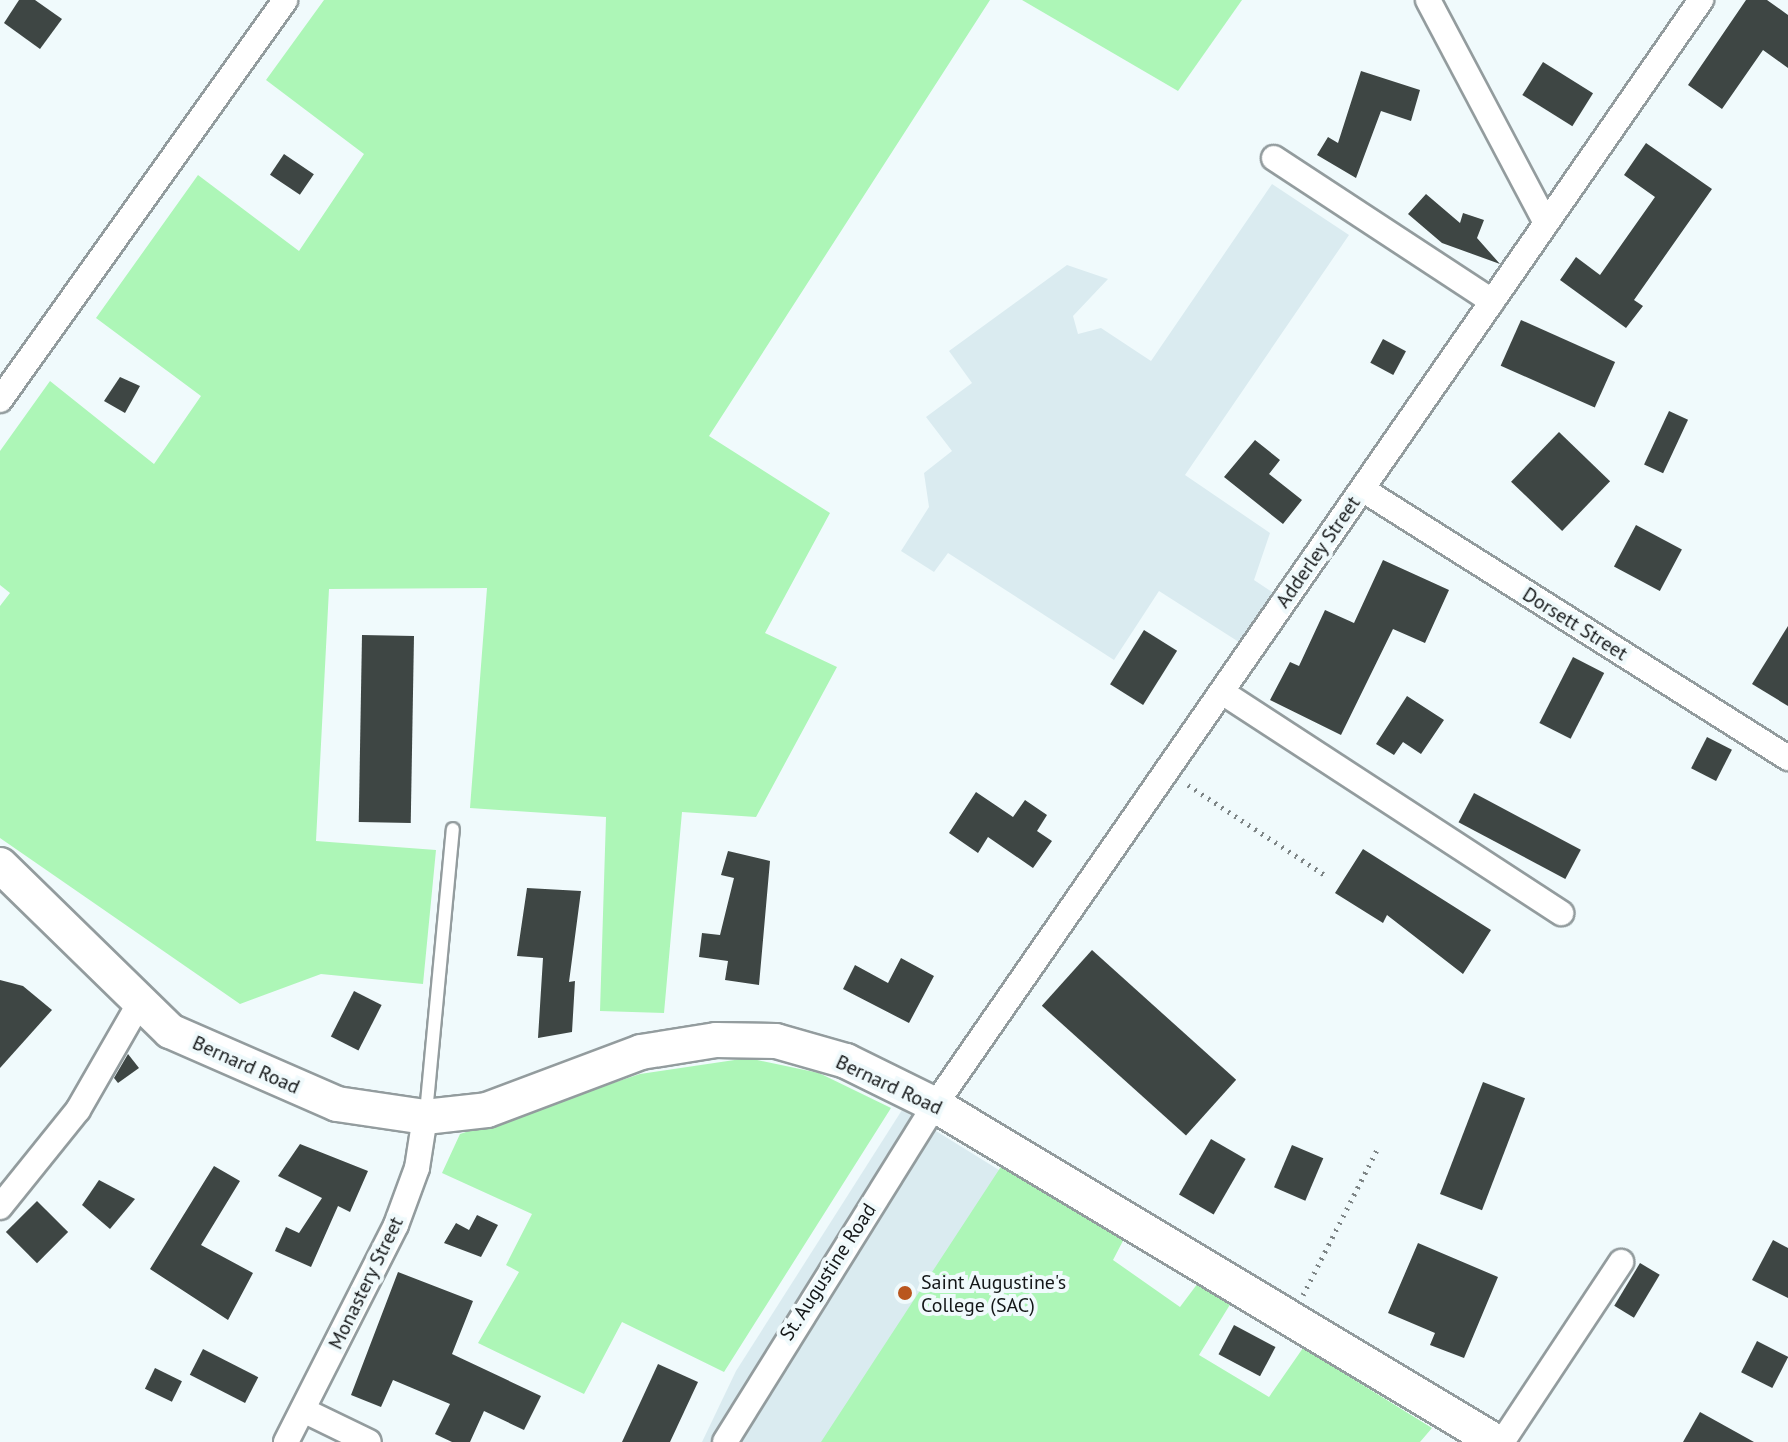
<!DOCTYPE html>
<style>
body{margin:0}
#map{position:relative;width:1788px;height:1442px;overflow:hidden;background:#f0fafc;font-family:"PT Sans",sans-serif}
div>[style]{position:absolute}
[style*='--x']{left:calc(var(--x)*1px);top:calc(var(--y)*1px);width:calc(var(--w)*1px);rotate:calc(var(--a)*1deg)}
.built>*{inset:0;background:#daebf0}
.green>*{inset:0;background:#adf6b7}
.building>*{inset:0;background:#3e4644;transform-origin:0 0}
.path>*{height:5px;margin-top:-2.5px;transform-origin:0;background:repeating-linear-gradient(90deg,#7d8485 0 2px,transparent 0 8px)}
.roads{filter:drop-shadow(2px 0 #939c9e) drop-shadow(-2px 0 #939c9e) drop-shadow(0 2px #939c9e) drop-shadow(0 -2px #939c9e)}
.service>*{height:12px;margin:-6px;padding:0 6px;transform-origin:6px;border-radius:6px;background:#fff}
.minor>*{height:24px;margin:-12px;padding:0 12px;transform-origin:12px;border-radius:12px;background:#fff}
.secondary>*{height:34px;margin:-17px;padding:0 17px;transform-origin:17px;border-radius:17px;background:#fff}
.dots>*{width:22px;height:22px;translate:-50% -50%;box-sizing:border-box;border:4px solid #f0fafc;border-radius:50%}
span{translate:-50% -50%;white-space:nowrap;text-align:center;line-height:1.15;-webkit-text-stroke:8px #f0fafc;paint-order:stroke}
.street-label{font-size:20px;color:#141718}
.poi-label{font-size:20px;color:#141718}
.left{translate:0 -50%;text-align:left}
</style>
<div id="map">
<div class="built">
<i style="clip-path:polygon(1272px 184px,1349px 235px,1185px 475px,1270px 533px,1254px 580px,1275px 594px,1242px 644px,1159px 591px,1114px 660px,948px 553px,934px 572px,901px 551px,929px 507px,924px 473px,952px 451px,926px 417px,972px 383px,949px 351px,1067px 265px,1108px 279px,1073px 316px,1078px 334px,1101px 328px,1151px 361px)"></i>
<i style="clip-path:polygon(902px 1110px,1072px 1215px,934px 1442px,702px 1442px,736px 1371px)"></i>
</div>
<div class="green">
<i style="clip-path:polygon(324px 0,990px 0,709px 436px,830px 513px,765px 633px,837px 667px,756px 817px,682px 812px,664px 1013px,600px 1011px,606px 817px,470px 808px,487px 588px,329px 589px,316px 841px,436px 850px,423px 984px,321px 974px,240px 1004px,0 838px,0 606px,10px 593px,0 585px,0 451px,50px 381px,154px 464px,201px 396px,96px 318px,198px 175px,299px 251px,364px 154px,266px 80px)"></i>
<i style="clip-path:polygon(1022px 0,1242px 0,1178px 91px)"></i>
<i style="clip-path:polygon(748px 1058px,819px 1073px,891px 1108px,724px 1372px,622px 1322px,584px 1394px,478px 1343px,519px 1272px,506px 1265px,532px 1214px,442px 1173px,460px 1134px,640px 1074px)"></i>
<i style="clip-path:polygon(1004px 1162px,1125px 1237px,1113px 1260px,1180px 1307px,1198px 1283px,1231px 1303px,1199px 1355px,1269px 1397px,1303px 1348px,1432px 1428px,1420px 1442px,821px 1442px)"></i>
</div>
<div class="building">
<i style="clip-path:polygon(19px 0,35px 0,62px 19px,40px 49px,4px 23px)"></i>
<i style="clip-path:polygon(1746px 0,1767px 0,1788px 15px,1788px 68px,1763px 50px,1722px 109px,1688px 85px)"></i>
<i style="left:1543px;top:62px;width:59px;height:39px;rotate:32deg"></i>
<i style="clip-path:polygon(1361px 71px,1420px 90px,1411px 121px,1381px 111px,1356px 178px,1317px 155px,1328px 137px,1338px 143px)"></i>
<i style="clip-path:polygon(1646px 143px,1712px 189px,1634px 300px,1643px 306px,1626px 328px,1560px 280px,1576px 257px,1600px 275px,1655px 197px,1624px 175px)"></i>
<i style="left:284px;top:154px;width:36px;height:25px;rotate:34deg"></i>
<i style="clip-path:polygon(1426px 194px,1460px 223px,1463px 213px,1484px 220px,1477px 238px,1500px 264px,1442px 243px,1408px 214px)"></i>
<i style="left:1521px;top:320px;width:103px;height:50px;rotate:24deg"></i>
<i style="left:1383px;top:339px;width:26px;height:27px;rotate:28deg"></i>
<i style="clip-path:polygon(120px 377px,140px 386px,125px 413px,104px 401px)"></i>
<i style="left:1669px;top:411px;width:21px;height:59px;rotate:25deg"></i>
<i style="left:1559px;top:432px;width:71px;height:69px;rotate:44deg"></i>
<i style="clip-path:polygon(1255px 440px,1280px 460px,1269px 474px,1302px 500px,1283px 524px,1224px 477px)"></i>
<i style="left:1636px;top:525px;width:52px;height:47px;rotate:28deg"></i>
<i style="clip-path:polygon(1383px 560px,1449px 590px,1425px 643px,1393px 629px,1341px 735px,1270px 700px,1290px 662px,1299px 666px,1325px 610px,1354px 623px)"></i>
<i style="clip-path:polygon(1788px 626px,1788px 706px,1752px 684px)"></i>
<i style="left:1144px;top:630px;width:39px;height:64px;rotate:32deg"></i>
<i style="left:362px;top:635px;width:52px;height:187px;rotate:1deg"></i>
<i style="left:1573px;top:657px;width:35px;height:74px;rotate:27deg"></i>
<i style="clip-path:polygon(1407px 696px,1444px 720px,1421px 754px,1403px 742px,1394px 755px,1376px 744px)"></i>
<i style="left:1707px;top:737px;width:28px;height:35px;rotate:27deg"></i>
<i style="clip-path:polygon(976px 792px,1013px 817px,1025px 800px,1047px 815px,1037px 831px,1052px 841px,1033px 868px,988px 837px,978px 853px,949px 833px)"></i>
<i style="left:1474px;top:793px;width:121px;height:33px;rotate:28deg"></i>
<i style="clip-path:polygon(1363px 849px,1491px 930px,1463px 974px,1387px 915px,1383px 923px,1335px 893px)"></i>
<i style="clip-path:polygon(728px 851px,770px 861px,759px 985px,725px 980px,728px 961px,699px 957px,702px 933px,720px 935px,734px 878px,721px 875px)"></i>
<i style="clip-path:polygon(527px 888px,581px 891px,569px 982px,575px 981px,572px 1032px,538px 1038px,543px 958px,517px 956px)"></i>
<i style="left:1092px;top:950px;width:194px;height:75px;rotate:42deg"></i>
<i style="clip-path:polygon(901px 958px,934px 976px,909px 1023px,843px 989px,855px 965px,888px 983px)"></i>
<i style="clip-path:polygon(0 980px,23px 986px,52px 1010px,0 1068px)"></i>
<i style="left:354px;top:991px;width:31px;height:51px;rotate:27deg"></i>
<i style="clip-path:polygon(128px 1054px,139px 1068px,118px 1083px,114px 1078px)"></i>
<i style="left:1483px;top:1082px;width:45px;height:120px;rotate:21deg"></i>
<i style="left:1211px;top:1139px;width:40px;height:64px;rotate:30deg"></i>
<i style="clip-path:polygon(300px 1144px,368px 1171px,350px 1212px,338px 1206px,311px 1267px,275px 1251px,286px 1227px,299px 1233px,322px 1198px,278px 1176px)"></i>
<i style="left:1292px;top:1145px;width:34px;height:46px;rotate:23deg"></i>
<i style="clip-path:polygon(214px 1166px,240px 1181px,201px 1245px,253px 1273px,228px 1320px,150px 1269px)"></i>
<i style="clip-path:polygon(99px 1180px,135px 1199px,110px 1229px,82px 1205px)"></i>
<i style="left:37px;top:1201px;width:44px;height:44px;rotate:45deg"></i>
<i style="clip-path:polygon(477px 1215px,498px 1225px,481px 1257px,444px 1243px,456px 1223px,469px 1230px)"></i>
<i style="clip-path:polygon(1773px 1240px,1788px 1248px,1788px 1298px,1752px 1280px)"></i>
<i style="clip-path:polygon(1418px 1243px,1498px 1277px,1464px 1358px,1430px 1345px,1435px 1333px,1388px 1313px)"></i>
<i style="left:1640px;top:1263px;width:23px;height:50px;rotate:31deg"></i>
<i style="clip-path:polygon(398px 1272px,473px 1301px,452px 1354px,541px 1396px,524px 1430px,484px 1411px,470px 1442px,452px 1442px,435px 1434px,450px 1404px,393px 1380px,381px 1407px,351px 1395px)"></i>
<i style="left:1234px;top:1325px;width:47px;height:33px;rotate:28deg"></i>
<i style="left:1757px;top:1341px;width:35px;height:35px;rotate:27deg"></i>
<i style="left:203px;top:1349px;width:62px;height:29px;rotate:27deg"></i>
<i style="clip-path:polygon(658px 1364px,698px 1382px,670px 1442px,622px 1442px)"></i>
<i style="left:155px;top:1368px;width:30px;height:23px;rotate:26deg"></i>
<i style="clip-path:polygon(1700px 1412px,1754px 1442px,1683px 1442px)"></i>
</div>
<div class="path">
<i style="--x:1188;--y:785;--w:164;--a:33.3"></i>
<i style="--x:1303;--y:1295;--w:167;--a:-63"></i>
</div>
<div class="roads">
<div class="service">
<i style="--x:426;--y:1113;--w:285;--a:-84.6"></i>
</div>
<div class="minor">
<i style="--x:1428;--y:0;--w:252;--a:62.1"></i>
<i style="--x:1274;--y:158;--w:261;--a:33.3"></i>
<i style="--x:0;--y:400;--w:491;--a:-54.5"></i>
<i style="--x:1362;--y:489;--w:504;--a:32.27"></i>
<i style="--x:1222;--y:692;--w:405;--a:33.1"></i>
<i style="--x:0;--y:1207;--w:124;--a:-51.2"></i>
<i style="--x:78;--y:1110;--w:125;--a:-60.1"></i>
<i style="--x:303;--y:1410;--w:73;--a:25.9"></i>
<i style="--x:286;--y:1442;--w:243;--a:-63.1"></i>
<i style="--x:396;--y:1225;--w:61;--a:-69.8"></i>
<i style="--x:417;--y:1168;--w:52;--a:-81.1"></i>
<i style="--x:725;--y:1442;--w:397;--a:-58.1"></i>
<i style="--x:935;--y:1105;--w:1345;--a:-55.27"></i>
<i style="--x:1502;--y:1442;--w:216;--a:-56.5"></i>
</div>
<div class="secondary">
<i style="--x:0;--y:865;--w:238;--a:44.3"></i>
<i style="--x:170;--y:1031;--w:182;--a:23.6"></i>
<i style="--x:337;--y:1104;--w:89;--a:8.4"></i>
<i style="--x:425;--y:1117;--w:62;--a:-6.4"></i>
<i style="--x:487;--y:1110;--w:165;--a:-20.6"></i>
<i style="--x:641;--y:1052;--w:76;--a:-9.1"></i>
<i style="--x:716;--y:1040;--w:60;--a:1"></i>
<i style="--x:776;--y:1041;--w:73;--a:15.9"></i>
<i style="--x:846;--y:1061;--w:99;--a:26.3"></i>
<i style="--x:935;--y:1105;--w:654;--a:30.99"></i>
</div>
</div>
<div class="dots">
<i style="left:905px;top:1293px;background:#b9561e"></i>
</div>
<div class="street-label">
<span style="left:1318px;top:552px;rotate:-55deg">Adderley Street</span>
<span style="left:1575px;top:624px;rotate:32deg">Dorsett Street</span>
<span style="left:246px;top:1065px;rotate:24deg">Bernard Road</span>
<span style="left:889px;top:1085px;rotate:25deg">Bernard Road</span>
<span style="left:828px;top:1272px;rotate:-57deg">St. Augustine Road</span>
<span style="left:366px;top:1283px;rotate:-64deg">Monastery Street</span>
</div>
<div class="poi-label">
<span class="left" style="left:921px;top:1294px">Saint Augustine's<br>College (SAC)</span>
</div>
</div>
